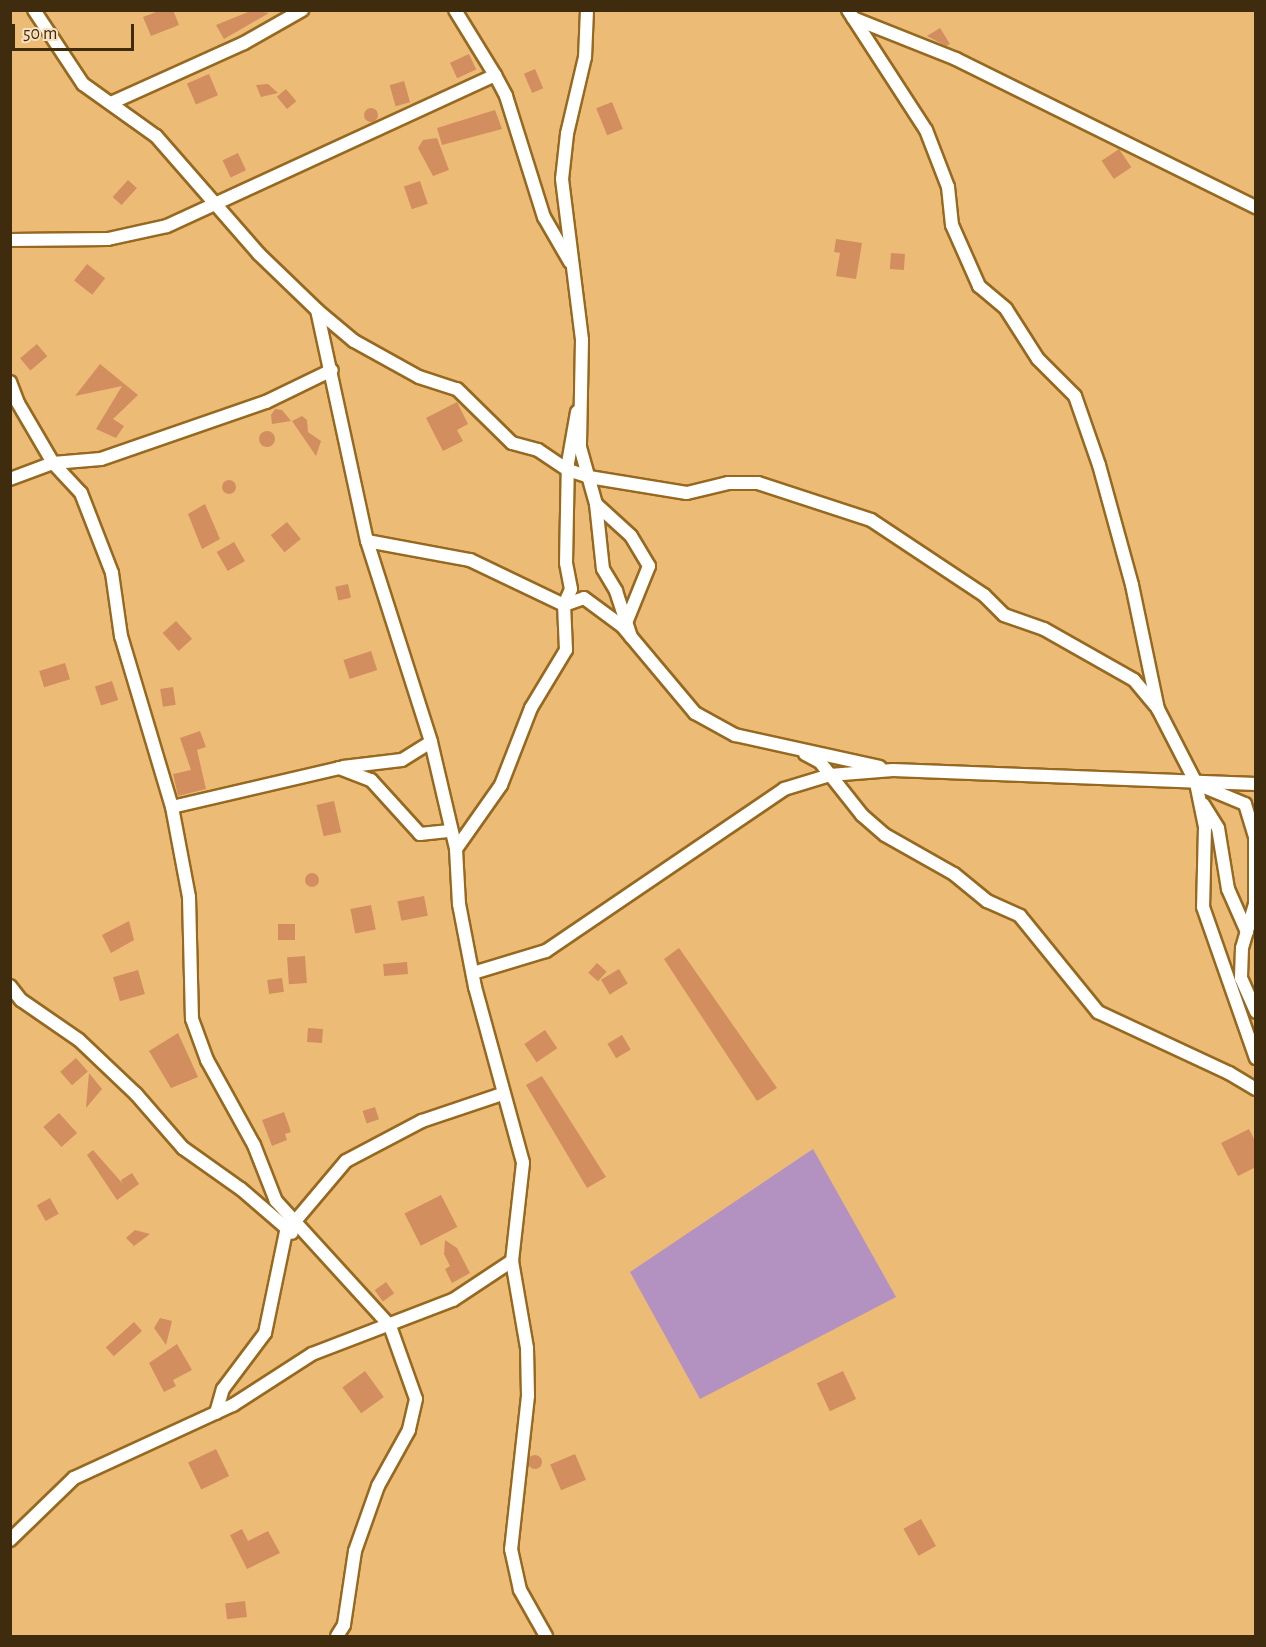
<!DOCTYPE html>
<style>
body{margin:0}
#map{position:relative;width:1266px;height:1647px;overflow:hidden;background:#ecbb76;font-family:"Alegreya Sans",sans-serif}
div>[style]{position:absolute}
[style*='--x']{left:calc(var(--x)*1px);top:calc(var(--y)*1px);width:calc(var(--w)*1px);rotate:calc(var(--a)*1deg)}
.green>*{inset:0;background:#b392c2}
.building>*{inset:0;background:#d28e5f;transform-origin:0 0}
.round{border-radius:50%}
.roads{filter:drop-shadow(2px 0 #976920) drop-shadow(-2px 0 #976920) drop-shadow(0 2px #976920) drop-shadow(0 -2px #976920)}
.street>*{height:12px;margin:-6px;padding:0 6px;transform-origin:6px;border-radius:6px;background:#fff}
span{translate:-50% -50%;white-space:nowrap;text-align:center;line-height:1.15;-webkit-text-stroke:4.5px #fae1bf;paint-order:stroke}
.frame{position:absolute;inset:0;border:12px solid #3f2c0e;pointer-events:none}
.scale{position:absolute;left:12px;top:24px;width:122px;height:27px;box-sizing:border-box;border:3px solid #3f2c0e;border-top:0;padding-left:8px;font-size:18px;line-height:21px;white-space:nowrap;color:#3f2c0e;-webkit-text-stroke:4px #fae1bf;paint-order:stroke}
</style>
<div id="map">
<div class="green">
<i style="clip-path:polygon(813px 1149px,896px 1297px,700px 1399px,630px 1272px)"></i>
</div>
<div class="building">
<i style="clip-path:polygon(161px 10px,173px 10px,179px 25px,151px 36px,143px 17px)"></i>
<i style="clip-path:polygon(253px 10px,269px 13px,224px 39px,216px 25px)"></i>
<i style="clip-path:polygon(940px 28px,950px 44px,946px 46px,927px 36px)"></i>
<i style="left:469px;top:54px;width:17px;height:21px;rotate:65deg"></i>
<i style="left:535px;top:69px;width:21px;height:12px;rotate:67deg"></i>
<i style="left:209px;top:74px;width:23px;height:24px;rotate:67deg"></i>
<i style="left:404px;top:81px;width:22px;height:15px;rotate:74deg"></i>
<i style="clip-path:polygon(268px 84px,278px 93px,261px 97px,256px 85px)"></i>
<i style="left:286px;top:89px;width:16px;height:12px;rotate:50deg"></i>
<i style="left:612px;top:102px;width:29px;height:17px;rotate:68deg"></i>
<i class="round" style="left:364px;top:108px;width:14px;height:14px"></i>
<i style="clip-path:polygon(495px 110px,502px 129px,442px 145px,437px 128px)"></i>
<i style="clip-path:polygon(437px 138px,449px 170px,433px 176px,418px 148px,423px 140px)"></i>
<i style="left:1119px;top:149px;width:22px;height:21px;rotate:56deg"></i>
<i style="left:238px;top:153px;width:19px;height:17px;rotate:65deg"></i>
<i style="left:128px;top:180px;width:12px;height:23px;rotate:42deg"></i>
<i style="left:420px;top:181px;width:24px;height:17px;rotate:71deg"></i>
<i style="clip-path:polygon(836px 239px,862px 243px,856px 279px,836px 276px,840px 253px,834px 252px)"></i>
<i style="left:891px;top:253px;width:14px;height:16px;rotate:4deg"></i>
<i style="left:87px;top:264px;width:23px;height:21px;rotate:38deg"></i>
<i style="left:37px;top:344px;width:16px;height:22px;rotate:50deg"></i>
<i style="clip-path:polygon(100px 364px,138px 395px,113px 419px,124px 426px,116px 438px,96px 429px,122px 386px,75px 396px)"></i>
<i style="clip-path:polygon(457px 402px,468px 424px,457px 430px,463px 441px,443px 451px,426px 418px)"></i>
<i style="clip-path:polygon(275px 409px,282px 410px,291px 421px,272px 424px,271px 415px)"></i>
<i style="clip-path:polygon(302px 416px,307px 420px,308px 432px,321px 441px,316px 456px,292px 421px)"></i>
<i class="round" style="left:259px;top:431px;width:16px;height:16px"></i>
<i class="round" style="left:222px;top:480px;width:14px;height:14px"></i>
<i style="clip-path:polygon(205px 504px,220px 539px,202px 549px,188px 514px)"></i>
<i style="left:287px;top:522px;width:22px;height:21px;rotate:51deg"></i>
<i style="left:234px;top:542px;width:22px;height:20px;rotate:60deg"></i>
<i style="left:348px;top:584px;width:14px;height:13px;rotate:78deg"></i>
<i style="left:176px;top:621px;width:24px;height:18px;rotate:48deg"></i>
<i style="left:371px;top:651px;width:20px;height:29px;rotate:72deg"></i>
<i style="left:65px;top:663px;width:17px;height:27px;rotate:73deg"></i>
<i style="left:112px;top:681px;width:20px;height:18px;rotate:72deg"></i>
<i style="left:173px;top:687px;width:18px;height:13px;rotate:81deg"></i>
<i style="clip-path:polygon(200px 731px,206px 747px,197px 750px,206px 789px,178px 796px,173px 774px,191px 770px,180px 738px)"></i>
<i style="left:334px;top:801px;width:32px;height:18px;rotate:77deg"></i>
<i class="round" style="left:305px;top:873px;width:14px;height:14px"></i>
<i style="left:424px;top:896px;width:20px;height:27px;rotate:79deg"></i>
<i style="left:371px;top:905px;width:25px;height:21px;rotate:79deg"></i>
<i style="clip-path:polygon(129px 921px,134px 940px,111px 953px,102px 935px)"></i>
<i style="left:295px;top:924px;width:16px;height:17px;rotate:90deg"></i>
<i style="clip-path:polygon(679px 948px,777px 1088px,757px 1101px,664px 959px)"></i>
<i style="left:305px;top:956px;width:27px;height:18px;rotate:86deg"></i>
<i style="left:407px;top:962px;width:12px;height:24px;rotate:85deg"></i>
<i style="left:597px;top:963px;width:13px;height:13px;rotate:42deg"></i>
<i style="left:619px;top:969px;width:17px;height:21px;rotate:59deg"></i>
<i style="left:138px;top:970px;width:25px;height:26px;rotate:74deg"></i>
<i style="left:282px;top:978px;width:14px;height:15px;rotate:82deg"></i>
<i style="left:308px;top:1028px;width:15px;height:14px;rotate:4deg"></i>
<i style="left:545px;top:1030px;width:22px;height:25px;rotate:56deg"></i>
<i style="clip-path:polygon(178px 1033px,198px 1077px,171px 1088px,149px 1051px)"></i>
<i style="left:622px;top:1035px;width:17px;height:17px;rotate:59deg"></i>
<i style="left:76px;top:1058px;width:18px;height:21px;rotate:49deg"></i>
<i style="clip-path:polygon(89px 1073px,102px 1089px,86px 1108px)"></i>
<i style="clip-path:polygon(542px 1076px,606px 1177px,587px 1188px,526px 1085px)"></i>
<i style="left:375px;top:1107px;width:13px;height:13px;rotate:72deg"></i>
<i style="clip-path:polygon(284px 1112px,291px 1132px,285px 1134px,287px 1140px,272px 1146px,262px 1120px)"></i>
<i style="left:59px;top:1113px;width:27px;height:21px;rotate:48deg"></i>
<i style="clip-path:polygon(1249px 1129px,1256px 1143px,1256px 1167px,1238px 1176px,1221px 1143px)"></i>
<i style="clip-path:polygon(93px 1150px,123px 1184px,121px 1180px,132px 1173px,139px 1184px,117px 1200px,87px 1155px)"></i>
<i style="left:441px;top:1195px;width:36px;height:41px;rotate:63deg"></i>
<i style="left:50px;top:1198px;width:18px;height:15px;rotate:61deg"></i>
<i style="clip-path:polygon(135px 1230px,150px 1234px,134px 1246px,126px 1238px)"></i>
<i style="clip-path:polygon(445px 1240px,457px 1248px,470px 1273px,452px 1283px,445px 1269px,450px 1266px,444px 1254px)"></i>
<i style="left:386px;top:1282px;width:14px;height:14px;rotate:54deg"></i>
<i style="clip-path:polygon(160px 1318px,172px 1321px,166px 1345px,154px 1328px)"></i>
<i style="left:134px;top:1322px;width:12px;height:38px;rotate:48deg"></i>
<i style="clip-path:polygon(177px 1344px,192px 1370px,173px 1380px,176px 1386px,164px 1392px,149px 1363px)"></i>
<i style="left:365px;top:1371px;width:32px;height:28px;rotate:54deg"></i>
<i style="left:843px;top:1371px;width:31px;height:29px;rotate:65deg"></i>
<i style="left:216px;top:1449px;width:30px;height:31px;rotate:64deg"></i>
<i style="left:575px;top:1454px;width:28px;height:27px;rotate:67deg"></i>
<i class="round" style="left:528px;top:1455px;width:14px;height:14px"></i>
<i style="left:921px;top:1519px;width:31px;height:20px;rotate:61deg"></i>
<i style="clip-path:polygon(242px 1529px,248px 1541px,268px 1531px,280px 1553px,247px 1569px,230px 1535px)"></i>
<i style="left:245px;top:1601px;width:16px;height:20px;rotate:83deg"></i>
</div>
<div class="roads">
<div class="street">
<i style="--x:34;--y:10;--w:89;--a:56.5"></i>
<i style="--x:83;--y:84;--w:90;--a:35.5"></i>
<i style="--x:156;--y:136;--w:157;--a:48.9"></i>
<i style="--x:259;--y:254;--w:81;--a:44"></i>
<i style="--x:317;--y:310;--w:236;--a:77.8"></i>
<i style="--x:367;--y:541;--w:211;--a:72.3"></i>
<i style="--x:431;--y:742;--w:110;--a:76.8"></i>
<i style="--x:456;--y:849;--w:55;--a:86.9"></i>
<i style="--x:459;--y:904;--w:85;--a:79.1"></i>
<i style="--x:475;--y:987;--w:182;--a:74.7"></i>
<i style="--x:523;--y:1163;--w:99;--a:96.4"></i>
<i style="--x:512;--y:1261;--w:88;--a:80.2"></i>
<i style="--x:527;--y:1348;--w:48;--a:88.8"></i>
<i style="--x:528;--y:1396;--w:154;--a:96.3"></i>
<i style="--x:511;--y:1549;--w:42;--a:77.6"></i>
<i style="--x:520;--y:1590;--w:53;--a:60.5"></i>
<i style="--x:587;--y:10;--w:47;--a:92.4"></i>
<i style="--x:585;--y:57;--w:79;--a:103.2"></i>
<i style="--x:567;--y:134;--w:45;--a:96.3"></i>
<i style="--x:562;--y:179;--w:162;--a:82.9"></i>
<i style="--x:582;--y:340;--w:107;--a:91.1"></i>
<i style="--x:580;--y:447;--w:59;--a:74.3"></i>
<i style="--x:596;--y:504;--w:65;--a:83.9"></i>
<i style="--x:603;--y:569;--w:26;--a:59"></i>
<i style="--x:616;--y:591;--w:48;--a:71.9"></i>
<i style="--x:848;--y:10;--w:143;--a:57"></i>
<i style="--x:926;--y:130;--w:61;--a:68.9"></i>
<i style="--x:948;--y:187;--w:38;--a:84"></i>
<i style="--x:952;--y:225;--w:67;--a:66.1"></i>
<i style="--x:979;--y:286;--w:35;--a:40"></i>
<i style="--x:1006;--y:309;--w:59;--a:57.4"></i>
<i style="--x:1038;--y:359;--w:52;--a:45"></i>
<i style="--x:1075;--y:396;--w:73;--a:70.8"></i>
<i style="--x:1099;--y:465;--w:124;--a:74.6"></i>
<i style="--x:1132;--y:585;--w:127;--a:78.2"></i>
<i style="--x:1158;--y:709;--w:83;--a:62.8"></i>
<i style="--x:1196;--y:783;--w:45;--a:78.4"></i>
<i style="--x:1205;--y:827;--w:80;--a:91.4"></i>
<i style="--x:1203;--y:907;--w:160;--a:70.7"></i>
<i style="--x:853;--y:18;--w:111;--a:21.7"></i>
<i style="--x:956;--y:59;--w:335;--a:26.3"></i>
<i style="--x:495;--y:75;--w:24;--a:62"></i>
<i style="--x:506;--y:96;--w:127;--a:72.6"></i>
<i style="--x:544;--y:217;--w:52;--a:60"></i>
<i style="--x:111;--y:103;--w:146;--a:-24.3"></i>
<i style="--x:244;--y:43;--w:67;--a:-29.6"></i>
<i style="--x:10;--y:240;--w:98;--a:-0.6"></i>
<i style="--x:108;--y:239;--w:60;--a:-12.4"></i>
<i style="--x:167;--y:226;--w:361;--a:-24.7"></i>
<i style="--x:495;--y:75;--w:76;--a:-121.6"></i>
<i style="--x:317;--y:310;--w:48;--a:40"></i>
<i style="--x:354;--y:341;--w:74;--a:29"></i>
<i style="--x:419;--y:377;--w:40;--a:18"></i>
<i style="--x:457;--y:389;--w:77;--a:44.5"></i>
<i style="--x:512;--y:443;--w:27;--a:15"></i>
<i style="--x:538;--y:450;--w:36;--a:34"></i>
<i style="--x:568;--y:470;--w:22;--a:18"></i>
<i style="--x:589;--y:477;--w:99;--a:9.3"></i>
<i style="--x:687;--y:493;--w:42;--a:-13.7"></i>
<i style="--x:728;--y:483;--w:30;--a:0"></i>
<i style="--x:758;--y:483;--w:119;--a:18.1"></i>
<i style="--x:871;--y:520;--w:136;--a:33.6"></i>
<i style="--x:984;--y:595;--w:28;--a:45"></i>
<i style="--x:1004;--y:615;--w:42;--a:19.3"></i>
<i style="--x:1044;--y:629;--w:103;--a:29.5"></i>
<i style="--x:1134;--y:680;--w:34;--a:50"></i>
<i style="--x:10;--y:382;--w:22;--a:69"></i>
<i style="--x:18;--y:403;--w:69;--a:59.7"></i>
<i style="--x:53;--y:463;--w:41;--a:47"></i>
<i style="--x:81;--y:493;--w:86;--a:68.8"></i>
<i style="--x:112;--y:573;--w:64;--a:81.9"></i>
<i style="--x:121;--y:636;--w:178;--a:73.4"></i>
<i style="--x:172;--y:807;--w:92;--a:79.3"></i>
<i style="--x:189;--y:897;--w:122;--a:88.6"></i>
<i style="--x:192;--y:1019;--w:44;--a:69.9"></i>
<i style="--x:207;--y:1060;--w:97;--a:61.1"></i>
<i style="--x:254;--y:1145;--w:60;--a:68.6"></i>
<i style="--x:276;--y:1201;--w:169;--a:47.6"></i>
<i style="--x:390;--y:1326;--w:77;--a:70.4"></i>
<i style="--x:416;--y:1399;--w:32;--a:103"></i>
<i style="--x:409;--y:1430;--w:64;--a:119"></i>
<i style="--x:378;--y:1486;--w:69;--a:109.5"></i>
<i style="--x:355;--y:1551;--w:75;--a:98.5"></i>
<i style="--x:344;--y:1625;--w:13;--a:122"></i>
<i style="--x:10;--y:479;--w:46;--a:-20.4"></i>
<i style="--x:53;--y:463;--w:48;--a:-4.8"></i>
<i style="--x:101;--y:459;--w:175;--a:-19.1"></i>
<i style="--x:266;--y:402;--w:73;--a:-25.9"></i>
<i style="--x:596;--y:504;--w:47;--a:42.4"></i>
<i style="--x:631;--y:536;--w:35;--a:59"></i>
<i style="--x:649;--y:566;--w:61;--a:112"></i>
<i style="--x:367;--y:541;--w:105;--a:10.5"></i>
<i style="--x:470;--y:560;--w:104;--a:25.6"></i>
<i style="--x:564;--y:605;--w:21;--a:-19"></i>
<i style="--x:584;--y:598;--w:47;--a:36.4"></i>
<i style="--x:622;--y:626;--w:114;--a:50"></i>
<i style="--x:695;--y:713;--w:46;--a:28.8"></i>
<i style="--x:735;--y:735;--w:148;--a:12.4"></i>
<i style="--x:805;--y:754;--w:17;--a:28"></i>
<i style="--x:820;--y:762;--w:68;--a:51.6"></i>
<i style="--x:862;--y:815;--w:30;--a:41"></i>
<i style="--x:885;--y:835;--w:79;--a:29.5"></i>
<i style="--x:954;--y:874;--w:43;--a:39.3"></i>
<i style="--x:987;--y:901;--w:36;--a:24"></i>
<i style="--x:1020;--y:916;--w:124;--a:50.9"></i>
<i style="--x:1098;--y:1012;--w:145;--a:25"></i>
<i style="--x:1229;--y:1073;--w:31;--a:31"></i>
<i style="--x:343;--y:767;--w:59;--a:-6.8"></i>
<i style="--x:402;--y:760;--w:34;--a:-32"></i>
<i style="--x:1197;--y:784;--w:52;--a:22.6"></i>
<i style="--x:1245;--y:804;--w:34;--a:73"></i>
<i style="--x:1255;--y:836;--w:68;--a:90"></i>
<i style="--x:1255;--y:904;--w:46;--a:106.5"></i>
<i style="--x:1242;--y:948;--w:30;--a:92"></i>
<i style="--x:1241;--y:978;--w:37;--a:66"></i>
<i style="--x:1203;--y:804;--w:28;--a:58"></i>
<i style="--x:1218;--y:828;--w:62;--a:80.7"></i>
<i style="--x:1228;--y:889;--w:47;--a:66.2"></i>
<i style="--x:172;--y:807;--w:171;--a:-13.1"></i>
<i style="--x:339;--y:768;--w:34;--a:21"></i>
<i style="--x:371;--y:780;--w:73;--a:47.8"></i>
<i style="--x:420;--y:834;--w:30;--a:-6"></i>
<i style="--x:456;--y:849;--w:78;--a:-54.9"></i>
<i style="--x:501;--y:785;--w:83;--a:-68.7"></i>
<i style="--x:531;--y:708;--w:68;--a:-58.9"></i>
<i style="--x:566;--y:650;--w:45;--a:-92.5"></i>
<i style="--x:564;--y:605;--w:17;--a:-66"></i>
<i style="--x:571;--y:589;--w:26;--a:-101"></i>
<i style="--x:566;--y:563;--w:100;--a:-88.9"></i>
<i style="--x:568;--y:463;--w:52;--a:-80"></i>
<i style="--x:473;--y:973;--w:76;--a:-16.8"></i>
<i style="--x:546;--y:951;--w:288;--a:-34.2"></i>
<i style="--x:784;--y:789;--w:48;--a:-16.9"></i>
<i style="--x:830;--y:775;--w:63;--a:-4.5"></i>
<i style="--x:893;--y:770;--w:363;--a:2.2"></i>
<i style="--x:10;--y:986;--w:18;--a:52"></i>
<i style="--x:21;--y:1000;--w:70;--a:34.6"></i>
<i style="--x:79;--y:1040;--w:79;--a:43.5"></i>
<i style="--x:136;--y:1094;--w:72;--a:49"></i>
<i style="--x:183;--y:1148;--w:71;--a:35.3"></i>
<i style="--x:241;--y:1189;--w:67;--a:40.8"></i>
<i style="--x:216;--y:1413;--w:25;--a:-74"></i>
<i style="--x:223;--y:1389;--w:70;--a:-53.1"></i>
<i style="--x:265;--y:1333;--w:103;--a:-78.3"></i>
<i style="--x:286;--y:1232;--w:93;--a:-49.8"></i>
<i style="--x:346;--y:1161;--w:86;--a:-27.8"></i>
<i style="--x:422;--y:1121;--w:84;--a:-18.6"></i>
<i style="--x:10;--y:1540;--w:89;--a:-44.1"></i>
<i style="--x:74;--y:1478;--w:175;--a:-24.7"></i>
<i style="--x:233;--y:1405;--w:94;--a:-32.8"></i>
<i style="--x:312;--y:1354;--w:151;--a:-21"></i>
<i style="--x:453;--y:1300;--w:71;--a:-33.5"></i>
</div>
</div>
<div class="frame"></div>
<div class="scale">50 m</div>
</div>
